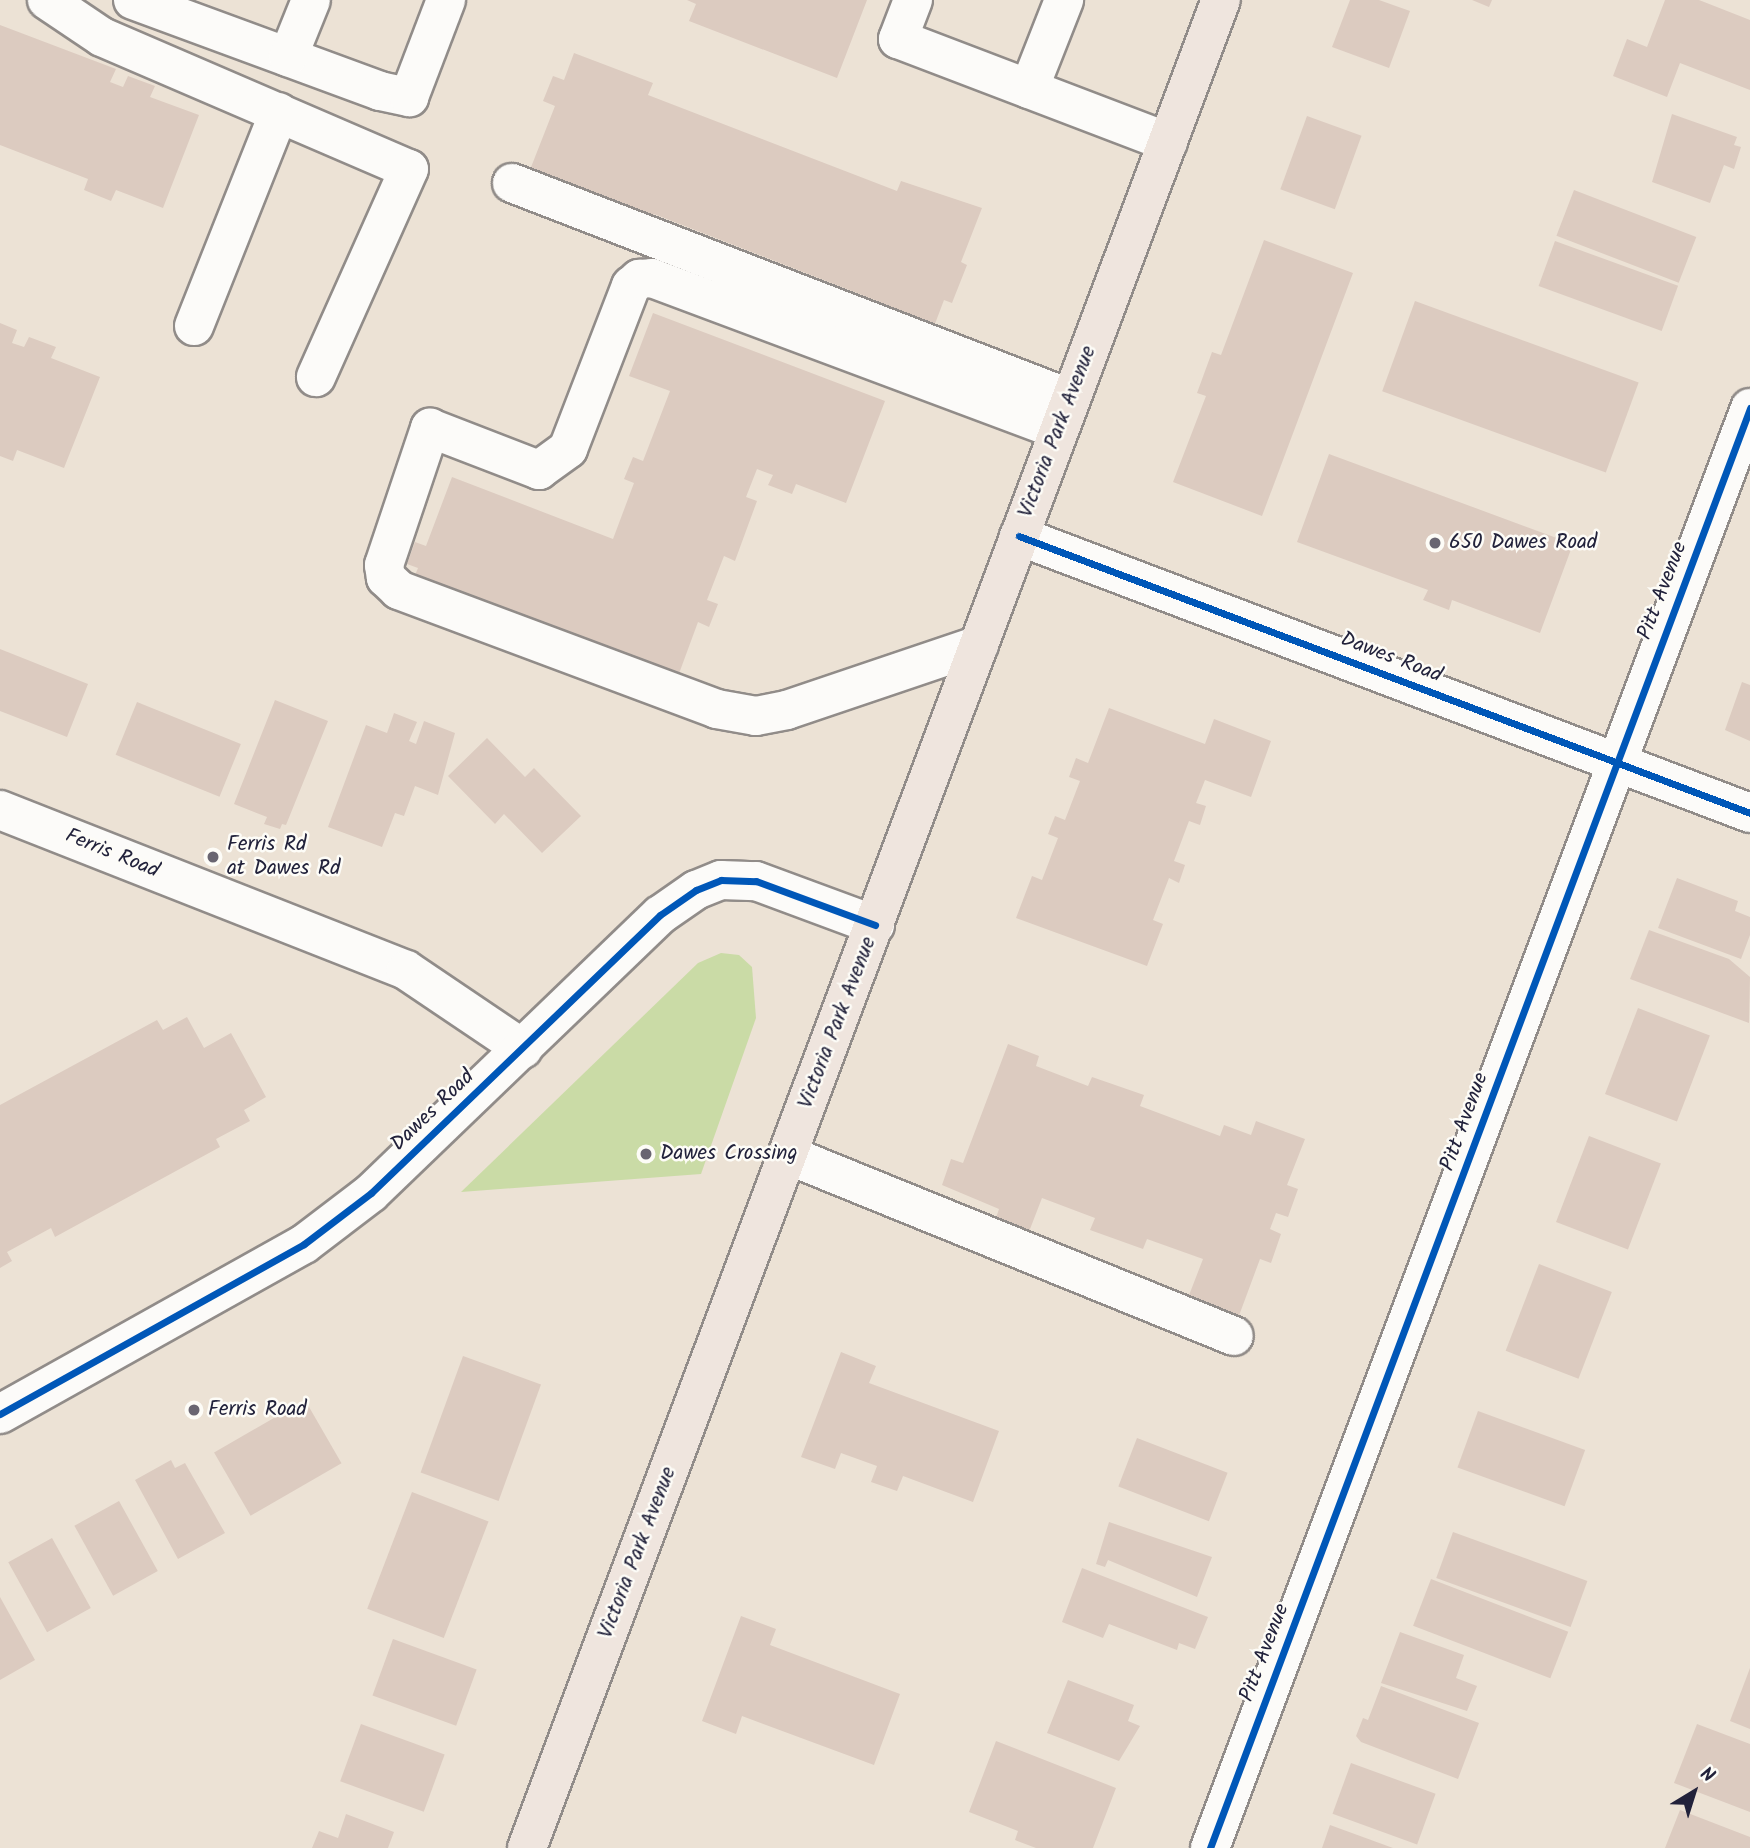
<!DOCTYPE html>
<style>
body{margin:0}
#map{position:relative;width:1750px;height:1848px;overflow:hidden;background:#ece2d5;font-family:Kalam,sans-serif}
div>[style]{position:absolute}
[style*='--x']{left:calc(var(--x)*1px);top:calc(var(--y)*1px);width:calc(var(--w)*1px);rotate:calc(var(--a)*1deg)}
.green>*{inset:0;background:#cadba6}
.building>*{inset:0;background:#dccbc0;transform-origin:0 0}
.roads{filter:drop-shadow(2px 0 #918c89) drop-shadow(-2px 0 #918c89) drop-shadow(0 2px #918c89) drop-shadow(0 -2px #918c89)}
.minor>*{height:38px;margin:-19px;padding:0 19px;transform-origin:19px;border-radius:19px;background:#fcfbf9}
.major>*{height:38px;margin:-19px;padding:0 19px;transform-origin:19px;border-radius:19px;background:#efe5de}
.cycleway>*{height:7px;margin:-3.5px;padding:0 3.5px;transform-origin:3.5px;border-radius:3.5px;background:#0057b8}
.dots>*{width:19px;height:19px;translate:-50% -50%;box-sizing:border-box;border:4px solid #fdfcf7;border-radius:50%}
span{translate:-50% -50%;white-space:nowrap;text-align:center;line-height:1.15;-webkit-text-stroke:5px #fdfcf7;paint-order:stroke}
.street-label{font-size:21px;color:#22223b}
.poi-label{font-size:21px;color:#22223b}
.left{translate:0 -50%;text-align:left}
.north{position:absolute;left:1659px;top:1757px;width:70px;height:70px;-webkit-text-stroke:5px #fdfcf7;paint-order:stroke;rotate:38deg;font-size:19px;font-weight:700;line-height:28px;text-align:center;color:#22223b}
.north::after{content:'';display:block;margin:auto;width:24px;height:32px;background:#22223b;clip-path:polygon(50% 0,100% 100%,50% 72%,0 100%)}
</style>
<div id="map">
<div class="green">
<i style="clip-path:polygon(721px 953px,739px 955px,752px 967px,756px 1018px,701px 1174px,461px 1192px,698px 963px)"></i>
</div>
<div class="building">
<i style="clip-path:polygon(687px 0,867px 0,837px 78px,689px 21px,696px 4px)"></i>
<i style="clip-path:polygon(1350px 0,1379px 0,1410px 11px,1389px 68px,1332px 47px)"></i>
<i style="clip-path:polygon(1472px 0,1492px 0,1489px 7px)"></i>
<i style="clip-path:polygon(1665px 0,1699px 0,1750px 20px,1750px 90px,1680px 63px,1667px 97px,1613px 76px,1627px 39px,1647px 47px)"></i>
<i style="clip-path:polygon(0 25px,116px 69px,110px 82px,123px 87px,128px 76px,155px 86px,150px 97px,199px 115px,163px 208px,116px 190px,111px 201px,84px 190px,88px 179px,0 145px)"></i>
<i style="clip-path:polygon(574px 53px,653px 83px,648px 95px,897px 191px,901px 181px,982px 208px,961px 262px,967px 265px,952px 303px,944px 300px,930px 337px,875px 316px,880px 302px,654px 214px,650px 224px,526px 180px,555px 106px,543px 101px,553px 76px,564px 80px)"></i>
<i style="clip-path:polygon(1672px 114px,1737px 137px,1734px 145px,1741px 147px,1734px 169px,1724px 165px,1710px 203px,1652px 182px)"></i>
<i style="left:1307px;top:116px;width:58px;height:78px;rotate:20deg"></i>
<i style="left:1574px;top:190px;width:131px;height:49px;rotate:21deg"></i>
<i style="clip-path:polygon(1264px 240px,1353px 273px,1262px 516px,1173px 482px,1206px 396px,1197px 393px,1212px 352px,1221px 355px)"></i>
<i style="left:1555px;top:241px;width:131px;height:48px;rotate:20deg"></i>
<i style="left:1415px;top:301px;width:238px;height:96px;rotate:20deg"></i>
<i style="clip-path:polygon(653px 313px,885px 401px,846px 503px,796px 484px,792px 494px,768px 485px,773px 475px,757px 469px,746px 497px,757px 501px,735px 561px,724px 556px,707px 600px,718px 604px,709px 627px,698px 622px,677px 679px,413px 580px,418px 568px,407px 564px,415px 542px,426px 546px,452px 477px,613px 539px,634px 483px,624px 479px,633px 457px,643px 461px,670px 391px,629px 376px)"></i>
<i style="clip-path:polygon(0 323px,17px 330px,12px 343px,24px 347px,29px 337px,56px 347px,51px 358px,100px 377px,64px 468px,17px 450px,13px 461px,0 456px)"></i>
<i style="clip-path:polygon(1329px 454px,1573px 544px,1540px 633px,1452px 600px,1449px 610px,1423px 600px,1428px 590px,1297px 542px)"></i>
<i style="clip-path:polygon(0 649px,88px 684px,67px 737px,0 711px)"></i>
<i style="clip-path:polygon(1742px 682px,1750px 685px,1750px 741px,1725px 730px)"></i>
<i style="clip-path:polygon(275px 700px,328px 721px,286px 825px,282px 824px,280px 829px,264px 824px,267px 817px,234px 804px)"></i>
<i style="left:137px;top:702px;width:112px;height:57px;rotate:22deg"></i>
<i style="clip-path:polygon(1109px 708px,1205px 744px,1214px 719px,1271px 741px,1251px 797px,1205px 780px,1196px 803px,1206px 806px,1200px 825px,1189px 821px,1174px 861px,1185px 865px,1179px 883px,1169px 878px,1153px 920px,1163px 924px,1147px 966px,1016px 918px,1032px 876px,1042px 880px,1058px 838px,1048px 834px,1055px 816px,1065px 820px,1080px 781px,1069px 777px,1076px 758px,1088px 763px)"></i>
<i style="clip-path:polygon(394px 713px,417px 722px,409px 741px,416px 744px,424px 721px,455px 733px,438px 795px,415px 786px,404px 816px,395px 813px,382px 847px,328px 827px,366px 725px,387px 733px)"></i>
<i style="clip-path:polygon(487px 738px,525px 777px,534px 768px,581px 816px,542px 853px,504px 814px,495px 824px,448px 776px)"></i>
<i style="clip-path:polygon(1677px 878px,1738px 901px,1735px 911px,1750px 917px,1750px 935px,1741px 959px,1658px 928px)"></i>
<i style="clip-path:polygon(1649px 930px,1729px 959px,1750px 977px,1749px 1023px,1630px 979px)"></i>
<i style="left:1638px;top:1008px;width:77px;height:92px;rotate:21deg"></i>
<i style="clip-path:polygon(187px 1017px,204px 1048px,231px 1033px,266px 1097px,244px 1110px,250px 1121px,216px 1139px,220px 1147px,55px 1237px,51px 1228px,7px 1252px,12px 1261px,0 1268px,0 1105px,157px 1020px,163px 1030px)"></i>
<i style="clip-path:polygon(1008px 1044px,1039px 1056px,1036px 1066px,1088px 1086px,1092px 1077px,1144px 1095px,1140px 1106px,1220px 1136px,1224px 1125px,1251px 1135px,1256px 1121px,1305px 1139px,1287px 1185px,1298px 1189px,1288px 1217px,1276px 1213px,1270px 1229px,1281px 1234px,1271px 1263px,1260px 1259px,1237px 1321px,1186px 1303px,1203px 1259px,1147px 1239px,1143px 1249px,1090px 1230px,1095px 1218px,1042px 1198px,1025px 1242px,992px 1230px,999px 1209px,942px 1185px,951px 1159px,963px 1163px)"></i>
<i style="left:1589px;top:1136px;width:77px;height:92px;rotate:21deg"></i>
<i style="left:1539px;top:1264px;width:78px;height:93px;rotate:21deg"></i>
<i style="clip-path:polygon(841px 1352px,876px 1366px,869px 1383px,999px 1431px,973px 1502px,903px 1476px,897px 1491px,871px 1482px,877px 1466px,841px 1453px,835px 1469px,801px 1457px)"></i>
<i style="left:463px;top:1356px;width:83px;height:124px;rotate:20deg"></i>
<i style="left:305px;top:1400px;width:73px;height:105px;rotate:60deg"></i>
<i style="left:1478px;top:1411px;width:114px;height:60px;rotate:20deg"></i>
<i style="left:1137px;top:1438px;width:97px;height:52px;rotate:21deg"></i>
<i style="clip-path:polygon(171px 1460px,175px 1468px,185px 1463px,225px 1533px,178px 1559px,135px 1480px)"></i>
<i style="left:412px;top:1492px;width:82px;height:125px;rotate:21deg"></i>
<i style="left:119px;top:1501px;width:80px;height:51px;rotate:61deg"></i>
<i style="clip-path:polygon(1109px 1522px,1212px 1557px,1197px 1597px,1108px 1560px,1105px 1567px,1096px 1564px)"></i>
<i style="left:1453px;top:1532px;width:143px;height:49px;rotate:20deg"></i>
<i style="left:52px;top:1538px;width:80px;height:50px;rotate:61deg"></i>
<i style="clip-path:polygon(1082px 1568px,1208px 1617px,1195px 1649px,1179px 1643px,1177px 1650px,1109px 1624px,1103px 1638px,1062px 1622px)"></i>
<i style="left:1431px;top:1579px;width:147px;height:50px;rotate:21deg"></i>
<i style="clip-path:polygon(0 1597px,35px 1660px,0 1680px)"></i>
<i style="clip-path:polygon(741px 1616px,776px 1629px,770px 1645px,900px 1694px,874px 1765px,742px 1716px,736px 1734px,702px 1721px)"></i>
<i style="clip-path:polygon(1400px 1632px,1464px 1655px,1456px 1678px,1477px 1686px,1467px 1711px,1381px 1683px)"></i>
<i style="left:393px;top:1639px;width:89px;height:60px;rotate:20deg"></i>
<i style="clip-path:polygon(1750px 1668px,1750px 1729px,1730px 1721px)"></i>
<i style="clip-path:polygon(1068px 1680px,1134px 1705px,1128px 1721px,1140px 1726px,1119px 1761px,1047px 1733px)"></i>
<i style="clip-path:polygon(1381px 1686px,1479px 1723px,1458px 1779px,1361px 1742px,1356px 1736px,1363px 1718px,1368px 1720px)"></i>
<i style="left:361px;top:1724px;width:89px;height:61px;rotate:20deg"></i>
<i style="clip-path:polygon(1697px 1724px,1750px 1744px,1750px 1812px,1674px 1783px)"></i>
<i style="clip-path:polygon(996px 1741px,1116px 1788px,1093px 1848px,1036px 1848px,1015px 1840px,1018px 1831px,969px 1812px)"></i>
<i style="left:1351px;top:1763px;width:90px;height:54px;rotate:20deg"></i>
<i style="clip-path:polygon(1680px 1810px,1750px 1837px,1750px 1848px,1665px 1848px)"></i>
<i style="clip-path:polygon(346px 1814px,394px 1832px,388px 1848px,312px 1848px,319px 1831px,338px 1838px)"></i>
<i style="clip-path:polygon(1330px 1825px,1393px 1848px,1322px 1848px)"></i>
</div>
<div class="roads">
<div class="minor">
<i style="--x:47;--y:0;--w:66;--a:33.9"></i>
<i style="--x:102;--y:37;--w:334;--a:23.3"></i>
<i style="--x:409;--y:169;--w:228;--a:114.1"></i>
<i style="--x:133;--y:0;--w:263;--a:20.2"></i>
<i style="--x:380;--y:91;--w:30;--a:12"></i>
<i style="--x:409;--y:97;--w:104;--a:-69.1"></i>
<i style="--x:913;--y:0;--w:42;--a:111"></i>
<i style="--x:898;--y:39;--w:289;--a:20.9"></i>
<i style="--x:288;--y:57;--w:61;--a:-68"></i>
<i style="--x:1029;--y:89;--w:96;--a:-68.5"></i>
<i style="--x:512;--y:183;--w:599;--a:21.13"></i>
<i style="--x:194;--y:326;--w:230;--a:-68.3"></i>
<i style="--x:1019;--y:536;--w:782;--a:20.75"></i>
<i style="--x:979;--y:645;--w:203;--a:161.3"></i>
<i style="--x:787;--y:710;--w:32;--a:169"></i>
<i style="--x:756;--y:716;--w:40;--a:-170"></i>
<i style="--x:717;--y:709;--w:340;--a:-159.5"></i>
<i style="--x:399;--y:590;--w:18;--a:-137"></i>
<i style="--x:386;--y:578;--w:13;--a:-99"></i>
<i style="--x:384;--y:565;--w:145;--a:-71.4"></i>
<i style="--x:430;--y:428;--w:117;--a:21.1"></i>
<i style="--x:539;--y:470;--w:36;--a:-36"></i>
<i style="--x:568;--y:449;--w:175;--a:-68.9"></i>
<i style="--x:631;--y:286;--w:11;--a:-41"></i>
<i style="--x:639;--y:279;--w:13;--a:-4"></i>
<i style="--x:652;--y:278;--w:434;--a:20.5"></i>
<i style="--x:0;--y:810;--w:436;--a:21.5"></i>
<i style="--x:406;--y:970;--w:141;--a:34"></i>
<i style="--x:788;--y:1155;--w:481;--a:22.1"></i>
<i style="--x:0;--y:1414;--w:348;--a:-29.2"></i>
<i style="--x:304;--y:1244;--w:84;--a:-37.3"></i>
<i style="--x:371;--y:1193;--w:401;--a:-43.9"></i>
<i style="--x:660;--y:915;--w:44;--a:-34.8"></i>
<i style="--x:696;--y:890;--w:27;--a:-22"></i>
<i style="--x:721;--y:880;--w:35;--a:2"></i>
<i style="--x:756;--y:881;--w:127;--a:20.3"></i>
<i style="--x:1210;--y:1848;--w:1538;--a:-69.44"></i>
</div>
<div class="major">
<i style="--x:527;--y:1848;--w:1974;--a:-69.42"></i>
</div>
</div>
<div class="cycleway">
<i style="--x:1019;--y:536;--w:782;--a:20.75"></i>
<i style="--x:0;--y:1414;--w:348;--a:-29.2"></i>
<i style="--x:304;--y:1244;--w:84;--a:-37.3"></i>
<i style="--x:371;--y:1193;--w:401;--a:-43.9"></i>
<i style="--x:660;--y:915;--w:44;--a:-34.8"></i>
<i style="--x:696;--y:890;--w:27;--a:-22"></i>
<i style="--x:721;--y:880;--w:35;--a:2"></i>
<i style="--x:756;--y:881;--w:127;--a:20.3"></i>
<i style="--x:1210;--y:1848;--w:1538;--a:-69.44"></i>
</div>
<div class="dots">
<i style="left:1435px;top:543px;background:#696571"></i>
<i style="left:213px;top:857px;background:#696571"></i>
<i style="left:646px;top:1154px;background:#696571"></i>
<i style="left:194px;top:1410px;background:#696571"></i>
</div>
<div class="street-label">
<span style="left:1058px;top:432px;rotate:-69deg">Victoria Park Avenue</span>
<span style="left:1663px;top:591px;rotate:-69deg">Pitt Avenue</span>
<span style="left:1391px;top:658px;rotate:21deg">Dawes Road</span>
<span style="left:112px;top:854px;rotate:22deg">Ferris Road</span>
<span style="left:838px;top:1023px;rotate:-69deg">Victoria Park Avenue</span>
<span style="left:433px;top:1111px;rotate:-44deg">Dawes Road</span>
<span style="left:1465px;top:1122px;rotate:-70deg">Pitt Avenue</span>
<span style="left:638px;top:1553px;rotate:-69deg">Victoria Park Avenue</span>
<span style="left:1265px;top:1653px;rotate:-69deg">Pitt Avenue</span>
</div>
<div class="poi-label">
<span class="left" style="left:1449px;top:543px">650 Dawes Road</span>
<span class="left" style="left:227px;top:857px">Ferris Rd<br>at Dawes Rd</span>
<span class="left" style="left:660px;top:1154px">Dawes Crossing</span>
<span class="left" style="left:208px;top:1410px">Ferris Road</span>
</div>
<div class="north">N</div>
</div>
